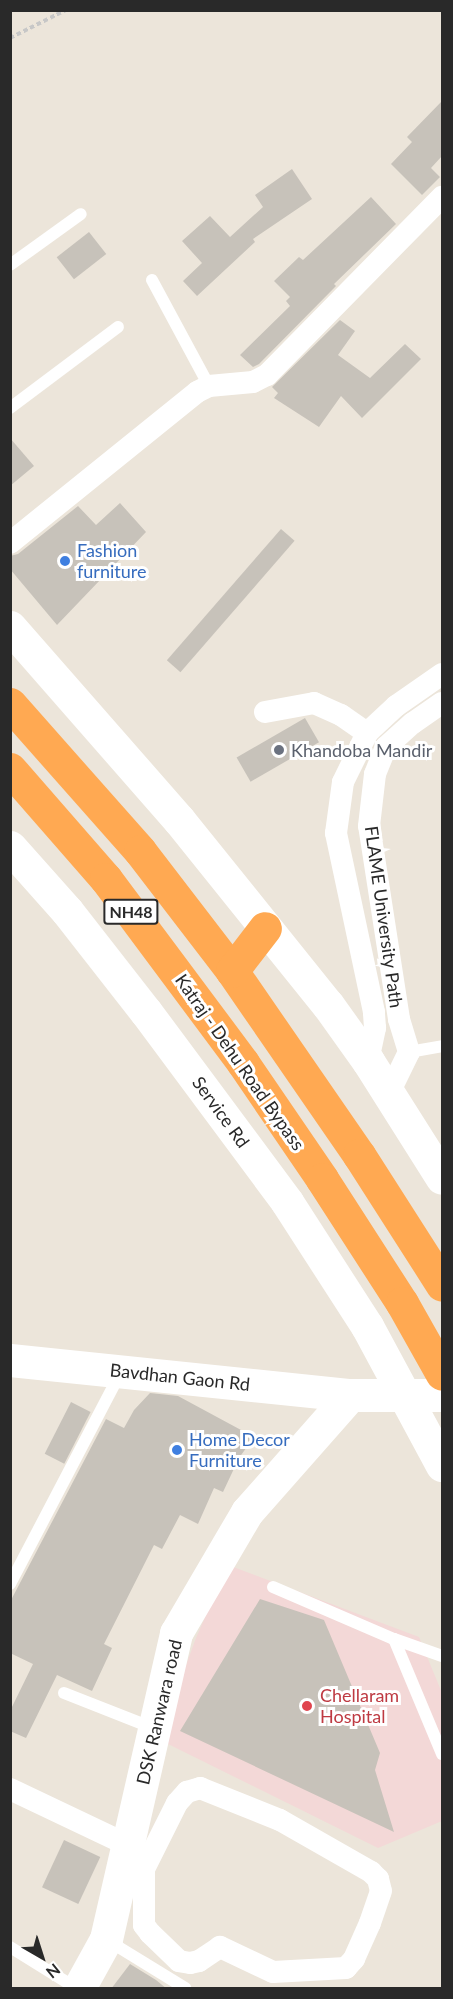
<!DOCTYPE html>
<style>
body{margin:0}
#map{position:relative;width:453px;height:1999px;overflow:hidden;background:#ece5da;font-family:Lato,sans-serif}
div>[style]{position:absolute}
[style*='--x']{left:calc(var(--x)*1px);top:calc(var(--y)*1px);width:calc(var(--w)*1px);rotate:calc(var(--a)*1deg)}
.medical>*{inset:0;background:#f3d8d7}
.building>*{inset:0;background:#c7c2ba;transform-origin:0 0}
.path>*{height:4px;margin-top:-2px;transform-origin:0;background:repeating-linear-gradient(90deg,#c7c7c7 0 4.5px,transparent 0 7.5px)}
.lane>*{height:12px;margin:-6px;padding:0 6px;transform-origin:6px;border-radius:6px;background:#fff}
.street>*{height:22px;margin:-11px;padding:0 11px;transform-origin:11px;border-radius:11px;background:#fff}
.secondary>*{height:33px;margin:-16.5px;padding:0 16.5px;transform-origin:16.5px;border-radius:16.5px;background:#fff}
.highway>*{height:33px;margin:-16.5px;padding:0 16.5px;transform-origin:16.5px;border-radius:16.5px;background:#ffa952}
.dots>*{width:16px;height:16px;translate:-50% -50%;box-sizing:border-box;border:3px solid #fff;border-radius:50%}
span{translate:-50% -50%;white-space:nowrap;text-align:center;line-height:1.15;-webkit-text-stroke:6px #fff;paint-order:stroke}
.shield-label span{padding:2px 4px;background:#fff;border:2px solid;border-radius:4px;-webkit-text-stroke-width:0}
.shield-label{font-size:16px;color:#292929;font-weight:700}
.shop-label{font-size:18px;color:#366cbe}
.left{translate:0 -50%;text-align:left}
.worship-label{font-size:18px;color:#5b616d}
.street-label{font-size:18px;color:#292929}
.health-label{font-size:18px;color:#be3a42}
.frame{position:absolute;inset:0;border:12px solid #292929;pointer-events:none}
.north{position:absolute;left:12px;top:1927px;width:60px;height:60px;-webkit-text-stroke:4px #fff;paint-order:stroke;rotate:141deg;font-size:16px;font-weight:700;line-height:24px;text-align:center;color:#292929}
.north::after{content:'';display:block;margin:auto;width:21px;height:27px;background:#292929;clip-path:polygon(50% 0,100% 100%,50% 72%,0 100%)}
</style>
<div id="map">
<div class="medical">
<i style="clip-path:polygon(228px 1565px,419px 1637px,442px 1693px,442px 1821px,378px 1848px,164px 1742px,166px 1720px,196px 1638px)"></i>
</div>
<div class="building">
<i style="clip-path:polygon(442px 101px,442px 156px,431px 168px,440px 177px,422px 195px,391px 164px,412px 142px,407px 137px)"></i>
<i style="clip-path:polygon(292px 169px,312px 199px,253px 239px,255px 242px,197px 296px,183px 281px,202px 263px,182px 241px,210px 216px,230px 237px,263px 207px,255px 195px)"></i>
<i style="clip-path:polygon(371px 197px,396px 224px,334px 284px,336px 286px,259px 364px,253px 367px,240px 355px,290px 306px,286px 301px,290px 297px,274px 281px,299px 257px,303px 260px)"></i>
<i style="left:89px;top:232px;width:28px;height:41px;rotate:52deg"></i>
<i style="clip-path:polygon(340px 320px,355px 331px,338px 355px,370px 378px,405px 344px,421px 359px,362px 418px,341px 396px,319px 427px,274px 398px,278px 393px,272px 387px)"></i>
<i style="clip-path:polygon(10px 438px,34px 466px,10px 486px)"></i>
<i style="clip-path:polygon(120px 503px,146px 532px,57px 625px,10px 569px,10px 556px,18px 554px,78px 506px,96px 525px)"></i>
<i style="left:281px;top:529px;width:18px;height:174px;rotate:41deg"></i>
<i style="left:305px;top:718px;width:28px;height:79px;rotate:60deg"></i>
<i style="clip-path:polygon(150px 1393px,178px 1396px,254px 1437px,239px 1458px,223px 1492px,214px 1488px,198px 1524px,180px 1515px,162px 1549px,154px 1545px,104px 1644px,112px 1648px,92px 1691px,57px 1675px,26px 1738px,10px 1731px,10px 1711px,33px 1664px,10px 1653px,10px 1602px,106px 1419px,124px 1428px,134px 1410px)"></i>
<i style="left:71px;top:1402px;width:22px;height:58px;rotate:27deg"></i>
<i style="clip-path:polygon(260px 1599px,324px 1620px,380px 1753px,375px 1770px,394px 1832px,180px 1731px)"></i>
<i style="left:64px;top:1840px;width:40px;height:52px;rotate:25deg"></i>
<i style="clip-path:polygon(130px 1964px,156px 1980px,167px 1989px,111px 1989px)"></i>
</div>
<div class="path">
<i style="--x:10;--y:38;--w:63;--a:-26.6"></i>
</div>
<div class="lane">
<i style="--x:10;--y:265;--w:87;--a:-35.7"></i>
<i style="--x:152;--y:280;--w:120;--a:61.7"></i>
<i style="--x:10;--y:408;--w:135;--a:-36.9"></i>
<i style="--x:409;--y:1052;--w:34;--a:-10"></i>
<i style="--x:10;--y:1584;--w:239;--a:-62.4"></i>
<i style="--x:273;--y:1587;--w:132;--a:23.3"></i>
<i style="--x:394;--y:1639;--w:51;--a:19.5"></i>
<i style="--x:394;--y:1639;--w:125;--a:67.3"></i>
<i style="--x:64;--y:1693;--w:96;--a:21.5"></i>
<i style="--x:107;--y:1940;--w:92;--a:31.6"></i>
<i style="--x:10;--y:1947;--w:78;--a:31.8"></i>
</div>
<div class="street">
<i style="--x:10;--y:543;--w:240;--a:-38.9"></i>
<i style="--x:197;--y:392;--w:13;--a:-27"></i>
<i style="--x:209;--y:386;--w:44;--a:-5.2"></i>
<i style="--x:253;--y:382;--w:16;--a:-27"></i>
<i style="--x:267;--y:375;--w:250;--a:-45.5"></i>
<i style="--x:265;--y:712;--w:50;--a:-10.4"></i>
<i style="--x:314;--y:703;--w:30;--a:24"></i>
<i style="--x:341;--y:715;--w:32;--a:35"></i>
<i style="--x:409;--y:1052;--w:34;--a:-107"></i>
<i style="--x:399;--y:1019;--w:195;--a:-98.8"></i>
<i style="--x:369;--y:826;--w:52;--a:-83.4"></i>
<i style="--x:375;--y:774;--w:29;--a:-68"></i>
<i style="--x:386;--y:747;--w:36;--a:-42"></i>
<i style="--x:413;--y:723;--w:35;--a:-35"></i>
<i style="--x:368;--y:1061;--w:34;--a:-78"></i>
<i style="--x:375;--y:1028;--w:16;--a:-94"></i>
<i style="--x:374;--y:1012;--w:183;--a:-102"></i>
<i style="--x:336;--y:833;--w:51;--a:-82.2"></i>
<i style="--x:343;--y:782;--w:55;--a:-63.9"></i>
<i style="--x:367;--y:733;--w:40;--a:-43"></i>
<i style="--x:396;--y:706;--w:56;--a:-34.8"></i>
<i style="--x:389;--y:1093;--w:46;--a:-64"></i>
<i style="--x:200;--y:1788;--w:86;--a:21.8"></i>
<i style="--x:280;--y:1820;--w:105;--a:29.7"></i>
<i style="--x:371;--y:1872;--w:10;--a:45"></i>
<i style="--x:378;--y:1879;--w:12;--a:76"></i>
<i style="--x:381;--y:1891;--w:34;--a:109"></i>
<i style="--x:370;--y:1923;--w:39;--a:114"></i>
<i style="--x:354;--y:1959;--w:12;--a:132"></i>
<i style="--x:346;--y:1968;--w:73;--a:176.9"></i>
<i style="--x:273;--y:1972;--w:59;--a:-154.7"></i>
<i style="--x:220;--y:1947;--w:25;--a:146"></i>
<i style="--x:199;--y:1961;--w:9;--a:167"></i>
<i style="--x:190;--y:1963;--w:11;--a:-170"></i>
<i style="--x:179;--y:1961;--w:40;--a:-136"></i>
<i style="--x:150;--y:1933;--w:10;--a:-127"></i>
<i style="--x:144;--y:1925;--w:56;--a:-90"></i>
<i style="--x:144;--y:1869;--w:74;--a:-63.4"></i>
<i style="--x:177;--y:1803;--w:15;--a:-48"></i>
<i style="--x:187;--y:1792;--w:14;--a:-17"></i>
<i style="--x:10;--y:1789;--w:131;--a:25.4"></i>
</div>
<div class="secondary">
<i style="--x:10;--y:627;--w:257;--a:48.8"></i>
<i style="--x:179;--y:820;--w:238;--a:51.2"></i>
<i style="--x:328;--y:1005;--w:69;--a:54.5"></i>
<i style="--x:368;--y:1061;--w:138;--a:57.7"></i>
<i style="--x:10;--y:847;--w:86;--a:48.3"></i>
<i style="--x:67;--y:911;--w:128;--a:52"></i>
<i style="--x:146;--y:1012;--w:237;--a:53.4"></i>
<i style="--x:287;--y:1202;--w:148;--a:57.2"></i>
<i style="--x:367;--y:1326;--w:158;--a:61.7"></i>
<i style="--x:10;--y:1360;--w:342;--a:5.9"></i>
<i style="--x:79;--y:1988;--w:56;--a:-61.1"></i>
<i style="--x:106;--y:1939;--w:314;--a:-77.1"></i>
<i style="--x:176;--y:1633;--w:140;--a:-59.6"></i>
<i style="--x:247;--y:1512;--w:156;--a:-48.6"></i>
<i style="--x:350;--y:1395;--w:92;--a:0"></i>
</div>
<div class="highway">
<i style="--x:10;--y:704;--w:196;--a:48.5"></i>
<i style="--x:140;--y:851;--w:151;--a:52.5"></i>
<i style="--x:232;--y:971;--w:224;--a:55.4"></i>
<i style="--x:359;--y:1155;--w:154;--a:57.4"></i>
<i style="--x:10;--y:769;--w:146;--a:48.9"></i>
<i style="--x:106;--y:879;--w:229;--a:53.3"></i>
<i style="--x:243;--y:1063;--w:140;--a:55.7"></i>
<i style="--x:322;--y:1179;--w:148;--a:57.2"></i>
<i style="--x:402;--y:1303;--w:81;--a:60.6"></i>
<i style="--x:232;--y:971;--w:54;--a:-52.5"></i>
</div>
<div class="dots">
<i style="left:65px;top:561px;background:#3f7fe0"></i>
<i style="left:279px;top:750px;background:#6b7280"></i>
<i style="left:177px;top:1450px;background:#3f7fe0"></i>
<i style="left:307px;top:1706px;background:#e0444e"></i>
</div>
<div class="shield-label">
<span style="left:131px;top:912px">NH48</span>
</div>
<div class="shop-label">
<span class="left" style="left:77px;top:561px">Fashion<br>furniture</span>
<span class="left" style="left:189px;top:1450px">Home Decor<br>Furniture</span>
</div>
<div class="worship-label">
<span class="left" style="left:291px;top:750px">Khandoba Mandir</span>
</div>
<div class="street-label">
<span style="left:384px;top:917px;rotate:82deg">FLAME University Path</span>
<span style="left:240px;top:1062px;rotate:55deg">Katraj - Dehu Road Bypass</span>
<span style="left:221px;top:1112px;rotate:54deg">Service Rd</span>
<span style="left:180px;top:1377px;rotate:6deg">Bavdhan Gaon Rd</span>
<span style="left:159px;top:1712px;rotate:-77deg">DSK Ranwara road</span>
</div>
<div class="health-label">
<span class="left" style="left:320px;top:1706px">Chellaram<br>Hospital</span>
</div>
<div class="frame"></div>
<div class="north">N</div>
</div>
